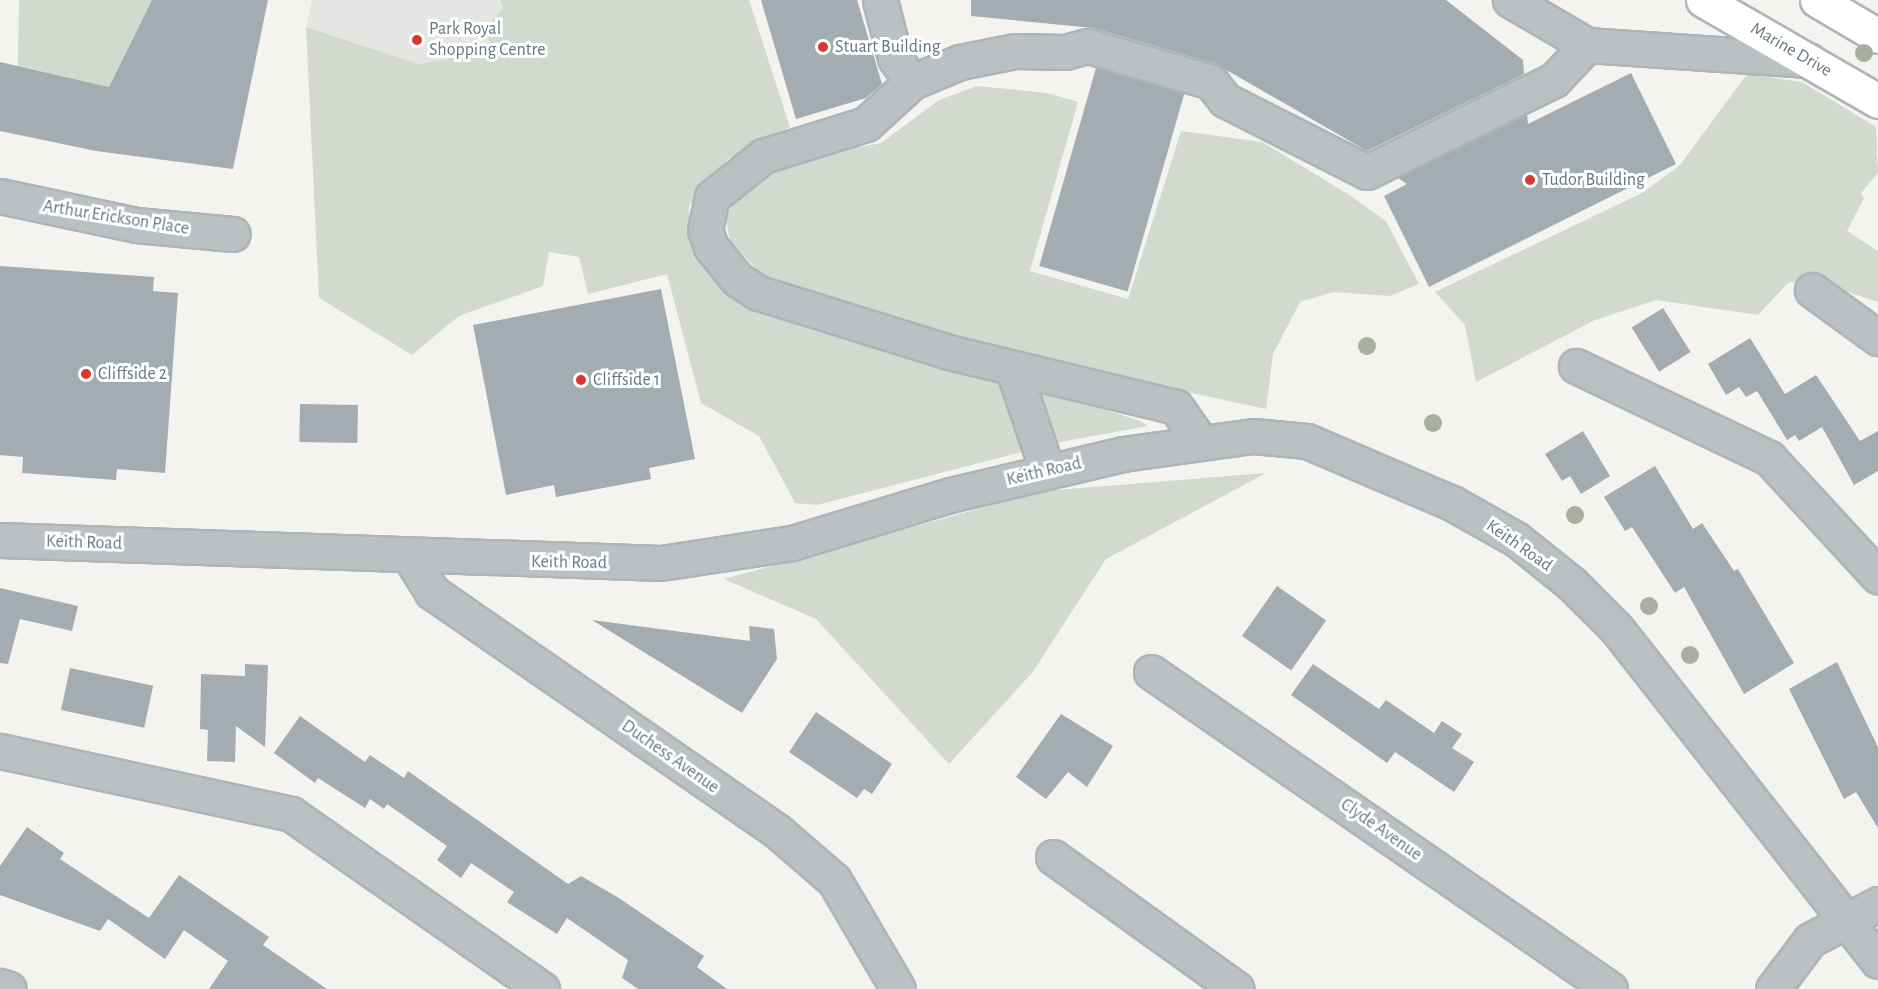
<!DOCTYPE html>
<style>
body{margin:0}
#map{position:relative;width:1878px;height:989px;overflow:hidden;background:#f4f3f0;font-family:"Alegreya Sans",sans-serif}
div>[style]{position:absolute}
[style*='--x']{left:calc(var(--x)*1px);top:calc(var(--y)*1px);width:calc(var(--w)*1px);rotate:calc(var(--a)*1deg)}
.built>*{inset:0;background:#e5e5e4}
.green>*{inset:0;background:#d4d9d0}
.building>*{inset:0;background:#a3acb0;transform-origin:0 0}
.roads{filter:drop-shadow(2px 0 #aeb4b7) drop-shadow(-2px 0 #aeb4b7) drop-shadow(0 2px #aeb4b7) drop-shadow(0 -2px #aeb4b7)}
.minor>*{height:33px;margin:-16.5px;padding:0 16.5px;transform-origin:16.5px;border-radius:16.5px;background:#bbc0c2}
.major>*{height:33px;margin:-16.5px;padding:0 16.5px;transform-origin:16.5px;border-radius:16.5px;background:#fff}
.trees>*{width:18px;height:18px;margin:-9px;border-radius:50%;background:#a8afa2}
.dots>*{width:16px;height:16px;translate:-50% -50%;box-sizing:border-box;border:3px solid #fff;border-radius:50%}
span{translate:-50% -50%;white-space:nowrap;text-align:center;line-height:1.15;-webkit-text-stroke:6px #fff;paint-order:stroke}
.poi-label{font-size:18px;color:#657880}
.left{translate:0 -50%;text-align:left}
.street-label{font-size:18px;color:#657880}
</style>
<div id="map">
<div class="built">
<i style="clip-path:polygon(312px 0,500px 0,503px 6px,485px 30px,493px 50px,419px 64px,306px 27px)"></i>
</div>
<div class="green">
<i style="clip-path:polygon(19px 0,152px 0,109px 87px,18px 66px)"></i>
<i style="clip-path:polygon(500px 0,749px 0,790px 127px,728px 159px,689px 206px,689px 229px,703px 262px,724px 289px,761px 311px,812px 330px,1003px 382px,1026px 451px,817px 505px,795px 503px,759px 436px,701px 403px,667px 274px,588px 294px,579px 257px,549px 252px,543px 286px,459px 316px,412px 355px,319px 298px,306px 27px,419px 64px,492px 50px,485px 30px,503px 7px)"></i>
<i style="clip-path:polygon(1747px 74px,1802px 82px,1876px 127px,1878px 173px,1861px 193px,1864px 198px,1847px 231px,1878px 251px,1878px 302px,1824px 284px,1789px 282px,1758px 315px,1656px 300px,1595px 320px,1476px 382px,1465px 325px,1435px 292px,1644px 192px,1680px 165px)"></i>
<i style="clip-path:polygon(977px 86px,1047px 93px,1078px 102px,1030px 271px,1128px 299px,1181px 131px,1262px 142px,1348px 194px,1386px 221px,1419px 284px,1390px 296px,1333px 292px,1300px 302px,1273px 354px,1266px 409px,1033px 359px,882px 317px,766px 279px,730px 241px,726px 220px,734px 199px,767px 171px,802px 158px,881px 143px,939px 100px)"></i>
<i style="clip-path:polygon(1030px 385px,1140px 421px,1148px 426px,1055px 443px)"></i>
<i style="clip-path:polygon(1266px 473px,1106px 559px,1032px 673px,949px 764px,816px 619px,724px 579px,1043px 491px)"></i>
</div>
<div class="building">
<i style="clip-path:polygon(152px 0,268px 0,233px 169px,96px 151px,0 131px,0 62px,109px 87px)"></i>
<i style="clip-path:polygon(761px 0,857px 0,882px 84px,866px 98px,796px 119px)"></i>
<i style="clip-path:polygon(971px 0,1446px 0,1523px 60px,1524px 74px,1367px 151px,1216px 64px,1093px 28px,971px 16px)"></i>
<i style="left:1096px;top:68px;width:92px;height:206px;rotate:16deg"></i>
<i style="clip-path:polygon(1631px 73px,1676px 164px,1429px 287px,1384px 196px,1407px 184px,1398px 178px,1527px 114px,1528px 124px)"></i>
<i style="clip-path:polygon(0 266px,154px 277px,153px 291px,178px 293px,165px 473px,117px 469px,116px 480px,22px 473px,23px 457px,0 455px)"></i>
<i style="clip-path:polygon(661px 289px,695px 459px,649px 468px,651px 479px,556px 497px,554px 485px,506px 495px,473px 325px)"></i>
<i style="left:1663px;top:308px;width:52px;height:37px;rotate:58deg"></i>
<i style="clip-path:polygon(1750px 338px,1785px 394px,1816px 375px,1860px 441px,1878px 431px,1878px 471px,1854px 485px,1822px 427px,1799px 441px,1795px 435px,1787px 440px,1757px 391px,1746px 397px,1739px 387px,1726px 395px,1708px 364px)"></i>
<i style="left:300px;top:404px;width:58px;height:38px;rotate:1deg"></i>
<i style="clip-path:polygon(1583px 431px,1610px 476px,1581px 494px,1570px 476px,1562px 481px,1545px 454px)"></i>
<i style="clip-path:polygon(1655px 466px,1693px 529px,1702px 523px,1734px 571px,1738px 569px,1794px 663px,1744px 694px,1684px 587px,1675px 593px,1632px 527px,1625px 531px,1604px 497px)"></i>
<i style="left:1277px;top:586px;width:60px;height:61px;rotate:35deg"></i>
<i style="clip-path:polygon(0 588px,78px 606px,72px 631px,20px 619px,8px 664px,0 663px)"></i>
<i style="clip-path:polygon(592px 620px,750px 641px,749px 626px,774px 629px,777px 659px,742px 713px)"></i>
<i style="clip-path:polygon(1837px 662px,1878px 747px,1878px 828px,1856px 792px,1844px 799px,1789px 689px)"></i>
<i style="clip-path:polygon(245px 664px,268px 665px,265px 747px,236px 726px,235px 762px,207px 761px,208px 730px,200px 729px,201px 674px,245px 676px)"></i>
<i style="clip-path:polygon(1313px 664px,1379px 709px,1386px 700px,1434px 733px,1442px 721px,1462px 734px,1452px 748px,1474px 762px,1454px 792px,1395px 752px,1387px 763px,1291px 695px)"></i>
<i style="left:70px;top:668px;width:85px;height:43px;rotate:12deg"></i>
<i style="clip-path:polygon(816px 712px,892px 764px,872px 794px,864px 789px,857px 798px,789px 752px)"></i>
<i style="clip-path:polygon(1061px 714px,1113px 746px,1087px 787px,1068px 772px,1046px 799px,1016px 777px)"></i>
<i style="clip-path:polygon(300px 716px,365px 762px,370px 755px,404px 778px,408px 771px,568px 884px,581px 876px,619px 898px,704px 956px,697px 967px,727px 989px,638px 989px,622px 978px,628px 960px,567px 918px,557px 934px,507px 902px,514px 892px,471px 863px,461px 878px,437px 860px,447px 846px,387px 804px,384px 809px,370px 799px,365px 808px,318px 778px,315px 783px,274px 753px)"></i>
<i style="clip-path:polygon(27px 827px,64px 853px,60px 859px,149px 918px,179px 875px,269px 937px,263px 945px,327px 989px,209px 989px,228px 961px,184px 930px,165px 959px,108px 919px,100px 931px,0 895px,0 866px)"></i>
</div>
<div class="roads">
<div class="minor">
<i style="--x:880;--y:0;--w:60;--a:75.5"></i>
<i style="--x:895;--y:58;--w:29;--a:55"></i>
<i style="--x:1510;--y:0;--w:89;--a:30.3"></i>
<i style="--x:1587;--y:45;--w:222;--a:3.9"></i>
<i style="--x:0;--y:196;--w:139;--a:12"></i>
<i style="--x:136;--y:225;--w:97;--a:5.3"></i>
<i style="--x:1812;--y:290;--w:82;--a:36"></i>
<i style="--x:1576;--y:366;--w:214;--a:25.5"></i>
<i style="--x:1769;--y:458;--w:161;--a:47.3"></i>
<i style="--x:1013;--y:369;--w:107;--a:71.4"></i>
<i style="--x:1200;--y:441;--w:42;--a:-125.2"></i>
<i style="--x:1176;--y:407;--w:234;--a:-166.4"></i>
<i style="--x:949;--y:352;--w:200;--a:-162.8"></i>
<i style="--x:758;--y:293;--w:25;--a:-146"></i>
<i style="--x:737;--y:279;--w:41;--a:-129.1"></i>
<i style="--x:711;--y:247;--w:18;--a:-109"></i>
<i style="--x:705;--y:230;--w:34;--a:-78"></i>
<i style="--x:712;--y:197;--w:65;--a:-38.8"></i>
<i style="--x:763;--y:156;--w:108;--a:-17.3"></i>
<i style="--x:866;--y:124;--w:62;--a:-42.4"></i>
<i style="--x:912;--y:82;--w:52;--a:-22.6"></i>
<i style="--x:960;--y:62;--w:56;--a:-11.3"></i>
<i style="--x:1015;--y:51;--w:50;--a:1.1"></i>
<i style="--x:1065;--y:52;--w:24;--a:-15"></i>
<i style="--x:1088;--y:46;--w:128;--a:16.3"></i>
<i style="--x:1211;--y:82;--w:23;--a:52"></i>
<i style="--x:1225;--y:100;--w:159;--a:26.9"></i>
<i style="--x:1367;--y:172;--w:208;--a:-26.2"></i>
<i style="--x:1554;--y:80;--w:48;--a:-46.7"></i>
<i style="--x:0;--y:540;--w:661;--a:1.99"></i>
<i style="--x:661;--y:563;--w:133;--a:-8.7"></i>
<i style="--x:792;--y:543;--w:165;--a:-16.9"></i>
<i style="--x:950;--y:495;--w:178;--a:-13.3"></i>
<i style="--x:1123;--y:454;--w:131;--a:-7.9"></i>
<i style="--x:1253;--y:436;--w:54;--a:5.3"></i>
<i style="--x:1307;--y:441;--w:158;--a:23.2"></i>
<i style="--x:1452;--y:503;--w:73;--a:29.4"></i>
<i style="--x:1516;--y:539;--w:72;--a:38.8"></i>
<i style="--x:1572;--y:584;--w:62;--a:45"></i>
<i style="--x:1616;--y:628;--w:424;--a:51.8"></i>
<i style="--x:410;--y:557;--w:41;--a:57.8"></i>
<i style="--x:432;--y:592;--w:420;--a:34.7"></i>
<i style="--x:777;--y:831;--w:75;--a:40.7"></i>
<i style="--x:834;--y:880;--w:126;--a:59.6"></i>
<i style="--x:1151;--y:672;--w:558;--a:34.63"></i>
<i style="--x:0;--y:751;--w:298;--a:12.2"></i>
<i style="--x:291;--y:814;--w:306;--a:34.9"></i>
<i style="--x:1053;--y:857;--w:226;--a:35.7"></i>
<i style="--x:0;--y:986;--w:9;--a:18"></i>
<i style="--x:1773;--y:989;--w:61;--a:-52.9"></i>
<i style="--x:1810;--y:940;--w:77;--a:-27.9"></i>
</div>
<div class="major">
<i style="--x:1703;--y:0;--w:202;--a:30"></i>
<i style="--x:1817;--y:0;--w:71;--a:30.5"></i>
</div>
</div>
<div class="trees">
<i style="left:1864px;top:53px"></i>
<i style="left:1367px;top:346px"></i>
<i style="left:1433px;top:423px"></i>
<i style="left:1575px;top:515px"></i>
<i style="left:1649px;top:606px"></i>
<i style="left:1690px;top:655px"></i>
</div>
<div class="dots">
<i style="left:417px;top:40px;background:#d8392c"></i>
<i style="left:823px;top:47px;background:#d8392c"></i>
<i style="left:1530px;top:180px;background:#d8392c"></i>
<i style="left:86px;top:374px;background:#d8392c"></i>
<i style="left:581px;top:380px;background:#d8392c"></i>
</div>
<div class="poi-label">
<span class="left" style="left:429px;top:40px">Park Royal<br>Shopping Centre</span>
<span class="left" style="left:835px;top:47px">Stuart Building</span>
<span class="left" style="left:1542px;top:180px">Tudor Building</span>
<span class="left" style="left:98px;top:374px">Cliffside 2</span>
<span class="left" style="left:593px;top:380px">Cliffside 1</span>
</div>
<div class="street-label">
<span style="left:1791px;top:50px;rotate:30deg">Marine Drive</span>
<span style="left:116px;top:218px;rotate:9deg">Arthur Erickson Place</span>
<span style="left:1044px;top:472px;rotate:-13deg">Keith Road</span>
<span style="left:84px;top:543px;rotate:2deg">Keith Road</span>
<span style="left:1519px;top:546px;rotate:35deg">Keith Road</span>
<span style="left:569px;top:563px;rotate:1deg">Keith Road</span>
<span style="left:670px;top:757px;rotate:35deg">Duchess Avenue</span>
<span style="left:1381px;top:830px;rotate:35deg">Clyde Avenue</span>
</div>
</div>
